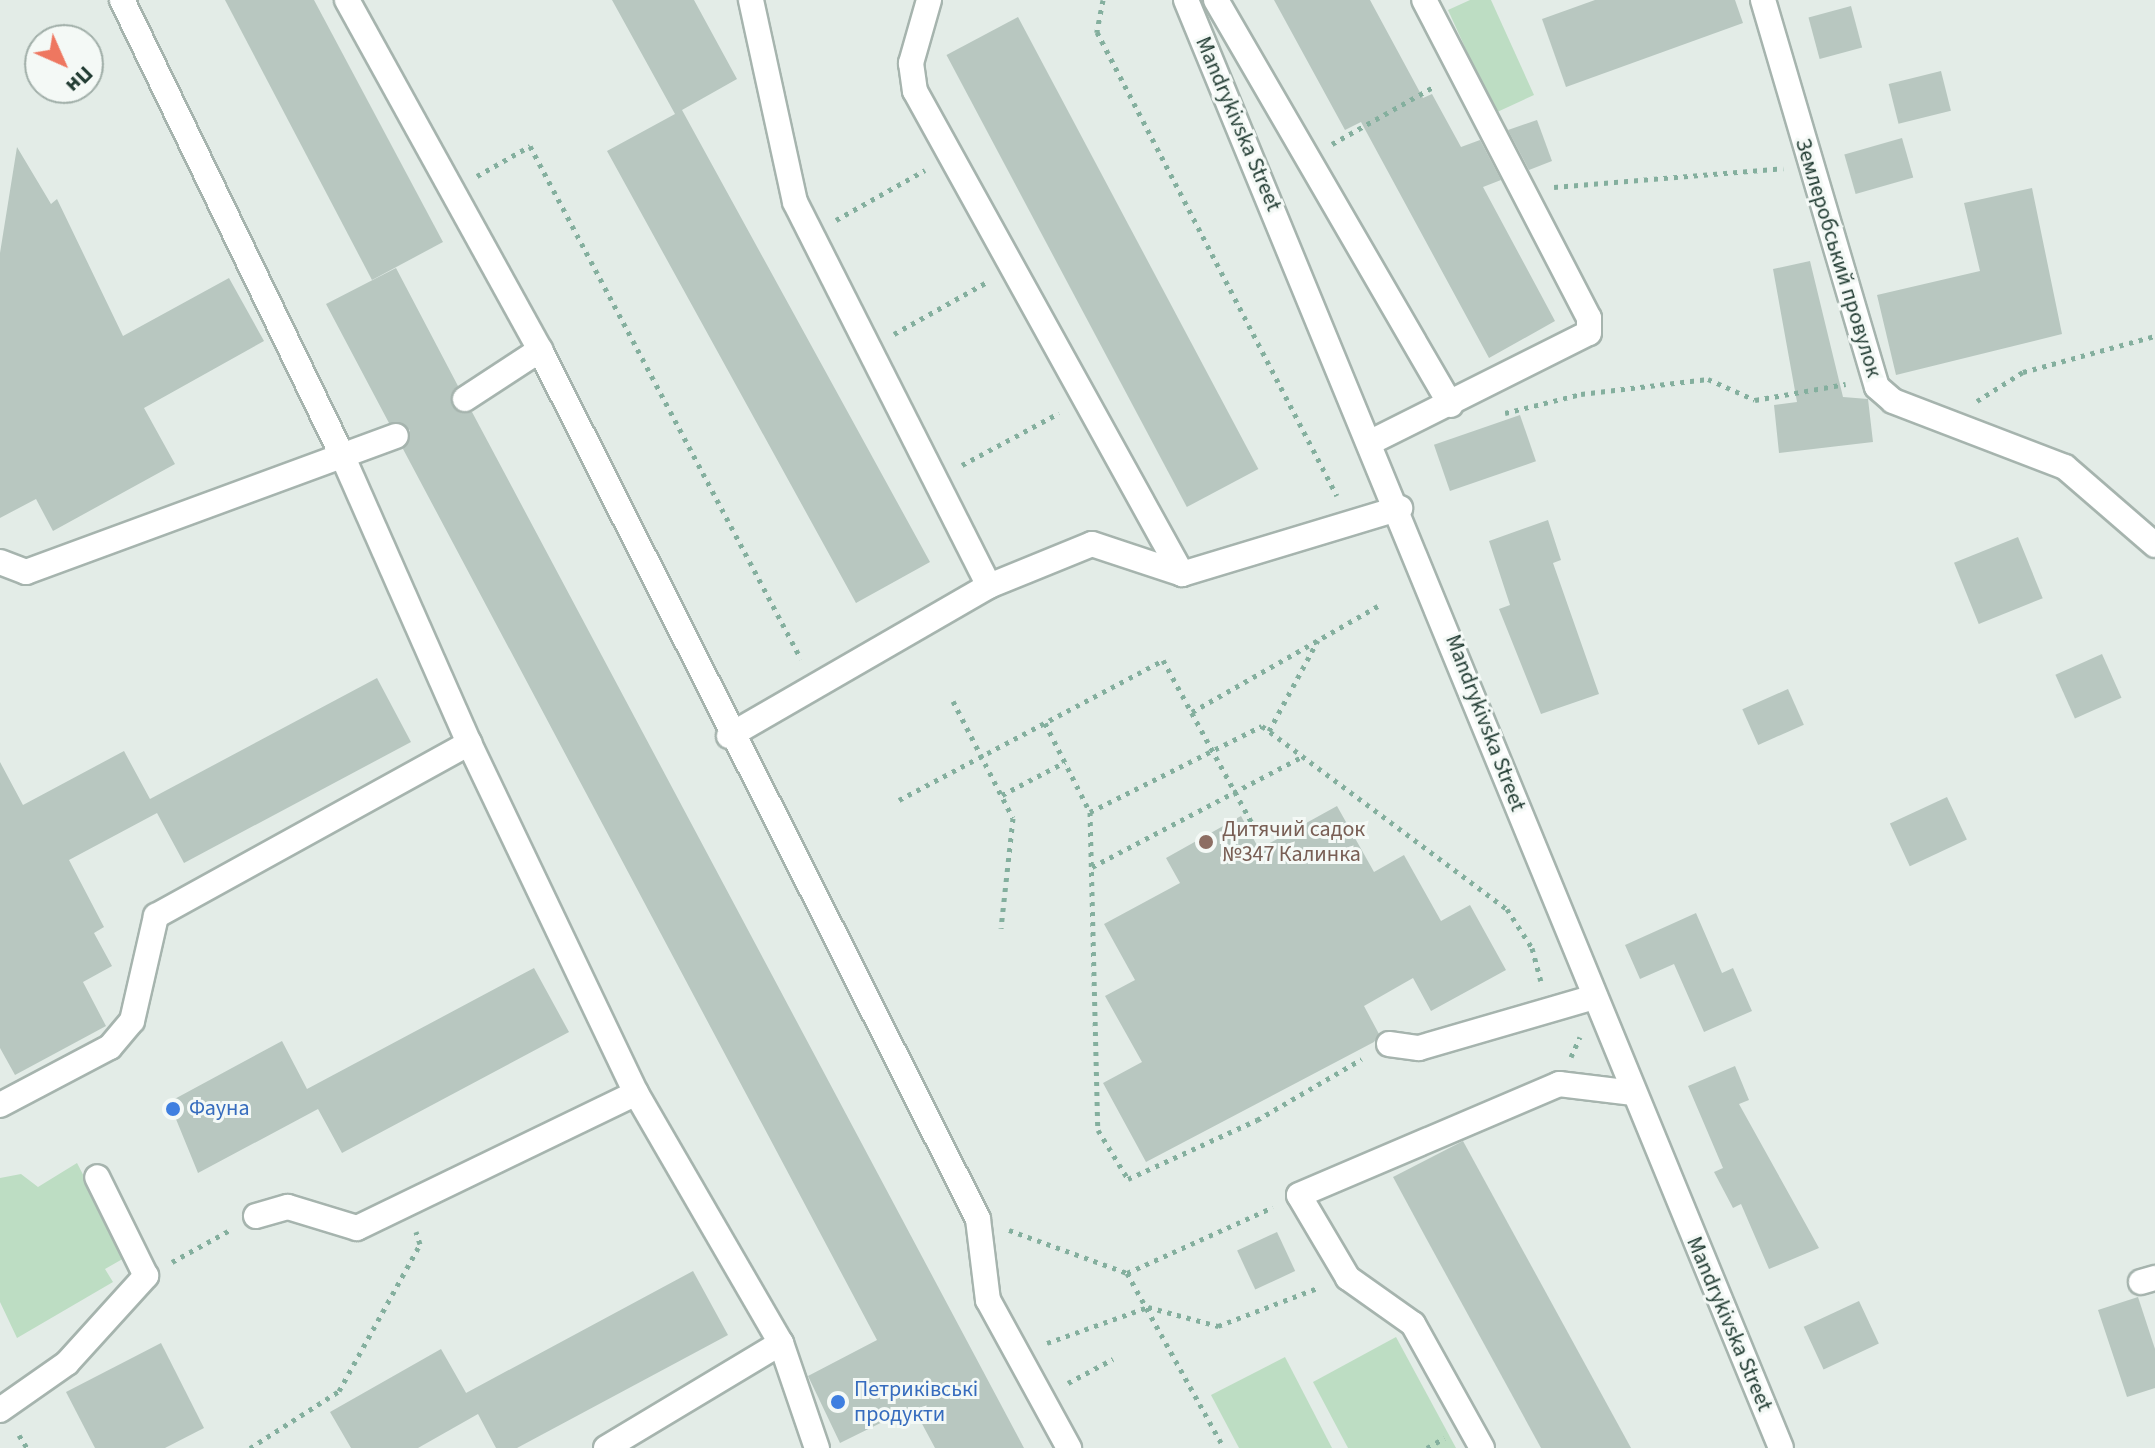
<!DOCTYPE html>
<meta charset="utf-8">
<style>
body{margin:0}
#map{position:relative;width:2155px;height:1448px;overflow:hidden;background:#e3ece7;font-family:"Source Sans 3",sans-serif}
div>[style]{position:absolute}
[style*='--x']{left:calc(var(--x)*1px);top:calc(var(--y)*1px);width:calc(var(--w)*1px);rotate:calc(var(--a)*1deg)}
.green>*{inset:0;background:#bdddc3}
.building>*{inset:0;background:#b8c7c0;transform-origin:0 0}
.path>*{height:5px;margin-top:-2.5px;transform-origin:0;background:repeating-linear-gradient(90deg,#84af9e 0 4px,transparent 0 10px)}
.roads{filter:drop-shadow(2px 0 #a6b4ae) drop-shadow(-2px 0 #a6b4ae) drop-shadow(0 2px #a6b4ae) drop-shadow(0 -2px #a6b4ae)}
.minor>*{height:24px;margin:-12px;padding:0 12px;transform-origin:12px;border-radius:12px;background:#fff}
.dots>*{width:22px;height:22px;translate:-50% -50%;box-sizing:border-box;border:4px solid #f4f9f6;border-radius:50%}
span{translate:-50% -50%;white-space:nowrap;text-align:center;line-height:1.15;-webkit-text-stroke:6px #f4f9f6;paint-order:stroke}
.street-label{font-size:22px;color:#233d34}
.education-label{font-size:22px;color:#785e54}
.left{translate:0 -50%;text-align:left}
.shop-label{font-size:22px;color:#366cbe}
.north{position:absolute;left:24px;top:24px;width:80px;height:80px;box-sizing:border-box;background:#f4f9f6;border:2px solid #a0aea8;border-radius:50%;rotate:135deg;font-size:22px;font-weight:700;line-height:32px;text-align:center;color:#233d34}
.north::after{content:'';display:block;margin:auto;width:28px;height:36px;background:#ee7760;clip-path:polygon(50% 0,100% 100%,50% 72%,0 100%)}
</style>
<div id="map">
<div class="green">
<i style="clip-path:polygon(1470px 0,1491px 0,1534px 95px,1495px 113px,1448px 10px)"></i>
<i style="clip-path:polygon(77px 1163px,126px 1257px,105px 1269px,113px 1282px,17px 1338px,0 1302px,0 1178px,21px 1174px,38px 1187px)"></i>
<i style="clip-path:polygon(1396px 1337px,1456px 1448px,1348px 1448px,1313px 1382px)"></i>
<i style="clip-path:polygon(1285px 1357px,1332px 1448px,1239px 1448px,1211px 1395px)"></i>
</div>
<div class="building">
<i style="clip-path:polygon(225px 0,314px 0,443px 242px,372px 280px)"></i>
<i style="clip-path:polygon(612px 0,694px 0,737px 79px,682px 110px,930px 562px,856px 603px,607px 151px,675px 114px)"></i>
<i style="clip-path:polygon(1274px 0,1370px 0,1423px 98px,1432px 94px,1461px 147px,1480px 140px,1501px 180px,1483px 187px,1555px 321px,1489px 358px,1361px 122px,1345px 130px)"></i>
<i style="clip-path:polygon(1595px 0,1735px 0,1743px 23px,1566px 87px,1542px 19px)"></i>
<i style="left:1851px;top:6px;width:43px;height:44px;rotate:75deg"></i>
<i style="left:1018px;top:17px;width:512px;height:81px;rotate:62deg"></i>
<i style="left:1941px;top:71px;width:41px;height:54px;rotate:76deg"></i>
<i style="clip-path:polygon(1537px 120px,1552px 161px,1529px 170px,1508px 130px)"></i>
<i style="left:1902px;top:138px;width:41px;height:60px;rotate:74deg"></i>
<i style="clip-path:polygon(17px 147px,51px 204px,57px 199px,123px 336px,229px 278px,264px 341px,144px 408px,175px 464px,53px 531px,36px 499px,0 518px,0 253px)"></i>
<i style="clip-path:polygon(2032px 188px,2062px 334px,1896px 375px,1877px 295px,1980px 271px,1964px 203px)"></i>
<i style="clip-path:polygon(1810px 261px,1843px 397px,1868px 399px,1873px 442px,1779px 453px,1774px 405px,1797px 402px,1773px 269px)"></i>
<i style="clip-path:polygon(396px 268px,458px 386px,452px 406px,472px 412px,1024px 1448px,935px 1448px,913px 1407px,840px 1443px,808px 1376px,877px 1340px,403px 449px,410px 430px,389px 423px,326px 304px)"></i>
<i style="left:1520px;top:415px;width:49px;height:91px;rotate:71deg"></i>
<i style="clip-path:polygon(1548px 520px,1561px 560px,1553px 563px,1599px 694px,1541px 714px,1499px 609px,1510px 605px,1489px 541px)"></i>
<i style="left:2018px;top:537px;width:66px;height:69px;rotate:68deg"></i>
<i style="left:2102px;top:654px;width:48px;height:51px;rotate:66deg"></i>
<i style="clip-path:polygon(377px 678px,411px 742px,184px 863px,157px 813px,69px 860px,104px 927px,94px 933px,112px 966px,83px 982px,106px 1026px,15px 1075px,0 1048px,0 762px,23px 805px,124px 751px,150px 799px)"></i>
<i style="left:1788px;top:689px;width:39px;height:50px;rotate:66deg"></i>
<i style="left:1947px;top:797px;width:47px;height:63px;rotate:65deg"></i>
<i style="clip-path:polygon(1337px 806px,1374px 872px,1404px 855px,1441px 921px,1470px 905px,1506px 970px,1431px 1011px,1413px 978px,1364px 1006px,1379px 1034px,1374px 1042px,1146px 1162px,1103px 1083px,1142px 1062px,1105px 996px,1135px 980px,1104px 924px,1180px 883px,1166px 858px,1241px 816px,1259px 849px)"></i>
<i style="clip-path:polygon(1696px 913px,1722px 973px,1733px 968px,1752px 1011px,1704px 1032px,1674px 964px,1640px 979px,1625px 945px)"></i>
<i style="clip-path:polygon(534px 968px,569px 1032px,342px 1153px,318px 1109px,198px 1173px,169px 1102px,282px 1041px,307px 1089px)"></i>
<i style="clip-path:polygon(1735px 1066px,1749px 1100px,1739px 1104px,1819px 1248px,1769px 1269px,1741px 1204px,1733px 1208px,1714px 1172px,1723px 1168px,1688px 1086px)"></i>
<i style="clip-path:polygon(1463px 1141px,1631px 1448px,1541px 1448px,1426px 1238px,1393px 1177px)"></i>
<i style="left:1277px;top:1232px;width:43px;height:44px;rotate:65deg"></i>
<i style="clip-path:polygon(693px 1271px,728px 1335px,517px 1448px,496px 1448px,478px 1414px,418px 1448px,351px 1448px,330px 1412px,441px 1349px,469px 1398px,466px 1393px)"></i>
<i style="clip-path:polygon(2138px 1297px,2155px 1349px,2155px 1388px,2127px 1397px,2098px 1310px)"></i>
<i style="left:1859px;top:1301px;width:47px;height:61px;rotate:65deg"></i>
<i style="clip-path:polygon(161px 1343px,204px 1428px,165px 1448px,95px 1448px,66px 1392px)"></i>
</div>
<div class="path">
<i style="--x:1103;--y:0;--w:33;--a:101"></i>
<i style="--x:1097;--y:32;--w:522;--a:62.65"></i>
<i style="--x:1332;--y:144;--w:118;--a:-29.4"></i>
<i style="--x:477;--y:176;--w:61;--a:-29.5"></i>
<i style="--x:530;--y:146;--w:580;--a:62.15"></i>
<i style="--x:1554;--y:187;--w:230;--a:-4.7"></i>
<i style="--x:836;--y:220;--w:102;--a:-29.3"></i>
<i style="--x:894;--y:334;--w:107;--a:-29.2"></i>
<i style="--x:1977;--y:401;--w:54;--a:-32.2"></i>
<i style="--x:2023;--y:372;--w:137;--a:-15.3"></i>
<i style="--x:1505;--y:413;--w:78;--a:-14"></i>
<i style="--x:1581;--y:394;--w:128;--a:-6.7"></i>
<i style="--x:1708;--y:379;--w:51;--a:24.1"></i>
<i style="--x:1755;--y:400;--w:92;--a:-10"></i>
<i style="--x:962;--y:465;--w:110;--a:-28.2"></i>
<i style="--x:953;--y:701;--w:131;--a:62.9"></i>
<i style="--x:1013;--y:818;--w:111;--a:96.2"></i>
<i style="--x:1192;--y:712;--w:214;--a:-29.7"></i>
<i style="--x:1045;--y:723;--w:100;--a:63.2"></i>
<i style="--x:1090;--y:812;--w:318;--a:88.6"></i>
<i style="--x:1098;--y:1130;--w:57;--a:58.5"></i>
<i style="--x:1128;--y:1179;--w:142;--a:-24.6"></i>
<i style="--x:1257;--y:1120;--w:121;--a:-30.2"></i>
<i style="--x:1269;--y:731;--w:103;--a:-61.7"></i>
<i style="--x:1002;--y:795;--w:71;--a:-27.6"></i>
<i style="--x:899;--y:800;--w:299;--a:-27.9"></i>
<i style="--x:1163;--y:660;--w:186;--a:61.4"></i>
<i style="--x:1090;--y:812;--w:192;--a:-26.6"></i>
<i style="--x:1262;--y:726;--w:306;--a:36.8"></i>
<i style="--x:1507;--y:909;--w:46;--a:57.3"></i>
<i style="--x:1532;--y:948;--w:34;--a:75"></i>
<i style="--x:1092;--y:867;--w:238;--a:-27.7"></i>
<i style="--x:1571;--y:1057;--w:22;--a:-66"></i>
<i style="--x:1009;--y:1230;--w:126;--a:20"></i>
<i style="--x:1127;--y:1273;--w:200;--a:61"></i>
<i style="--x:172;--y:1262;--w:66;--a:-28.9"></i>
<i style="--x:1127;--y:1273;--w:160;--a:-24.3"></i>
<i style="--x:1047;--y:1343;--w:107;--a:-19.6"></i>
<i style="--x:1148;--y:1307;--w:73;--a:15.2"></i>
<i style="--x:1218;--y:1326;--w:109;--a:-20.9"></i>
<i style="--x:1068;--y:1383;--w:51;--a:-28.1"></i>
<i style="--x:19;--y:1435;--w:15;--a:58"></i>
<i style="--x:250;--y:1448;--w:106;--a:-32.6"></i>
<i style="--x:339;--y:1391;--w:168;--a:-61.1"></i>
<i style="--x:420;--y:1244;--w:13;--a:-108"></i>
<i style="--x:1427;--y:1448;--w:20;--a:-30"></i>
</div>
<div class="roads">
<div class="minor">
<i style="--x:122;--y:0;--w:505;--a:64.2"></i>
<i style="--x:342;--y:455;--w:315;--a:66.2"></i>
<i style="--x:469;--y:743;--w:388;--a:64.5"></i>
<i style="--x:636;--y:1093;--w:289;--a:59.9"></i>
<i style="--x:781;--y:1343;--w:111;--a:71.1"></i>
<i style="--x:347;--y:0;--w:400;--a:61.1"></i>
<i style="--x:540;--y:350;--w:973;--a:63.25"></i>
<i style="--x:978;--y:1219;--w:82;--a:83"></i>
<i style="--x:988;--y:1300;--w:169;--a:61.3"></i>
<i style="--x:929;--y:0;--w:66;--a:105.9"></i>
<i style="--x:911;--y:63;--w:28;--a:82"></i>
<i style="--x:915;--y:91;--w:552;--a:61.07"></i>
<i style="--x:1186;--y:0;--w:1565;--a:67.66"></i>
<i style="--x:1216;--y:0;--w:468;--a:59.9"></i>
<i style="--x:1763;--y:0;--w:403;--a:73.6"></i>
<i style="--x:1877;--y:387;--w:21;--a:41"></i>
<i style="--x:1893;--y:401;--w:184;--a:21"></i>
<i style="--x:2065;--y:467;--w:119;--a:40.9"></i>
<i style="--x:465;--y:399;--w:90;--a:-33.2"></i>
<i style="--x:1373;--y:441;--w:241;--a:-26.6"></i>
<i style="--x:1589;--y:333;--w:15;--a:-90"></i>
<i style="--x:1589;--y:318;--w:358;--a:-117.4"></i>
<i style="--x:0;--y:562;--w:28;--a:21"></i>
<i style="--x:26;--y:572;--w:394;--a:-20.2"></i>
<i style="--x:989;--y:586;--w:111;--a:-22.2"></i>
<i style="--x:1092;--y:544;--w:95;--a:18.4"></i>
<i style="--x:1182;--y:574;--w:228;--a:-16.8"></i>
<i style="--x:729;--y:736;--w:300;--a:-30"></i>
<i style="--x:989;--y:586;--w:430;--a:-116.8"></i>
<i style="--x:795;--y:202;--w:207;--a:-102.3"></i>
<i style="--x:1389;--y:1044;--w:30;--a:8"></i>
<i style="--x:1419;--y:1048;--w:179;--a:-16.2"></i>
<i style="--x:0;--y:1105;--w:124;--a:-27.8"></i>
<i style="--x:110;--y:1047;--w:34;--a:-50"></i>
<i style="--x:132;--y:1021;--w:108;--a:-77.1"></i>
<i style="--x:156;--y:916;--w:358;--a:-28.9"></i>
<i style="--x:256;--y:1216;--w:33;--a:-16"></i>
<i style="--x:288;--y:1207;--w:72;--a:16.9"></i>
<i style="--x:357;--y:1228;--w:310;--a:-25.8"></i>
<i style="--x:2141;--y:1282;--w:15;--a:-16"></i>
<i style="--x:0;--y:1410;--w:82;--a:-35"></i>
<i style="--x:67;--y:1363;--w:118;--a:-47.8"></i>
<i style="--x:146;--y:1276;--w:110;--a:-116.3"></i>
<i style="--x:606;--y:1448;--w:204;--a:-31"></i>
<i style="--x:1482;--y:1448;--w:142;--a:-119.1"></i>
<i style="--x:1413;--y:1324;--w:80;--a:-144.7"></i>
<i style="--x:1348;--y:1278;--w:96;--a:-120.6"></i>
<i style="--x:1299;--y:1195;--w:283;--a:-23.1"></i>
<i style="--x:1559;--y:1084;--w:75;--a:6.9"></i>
</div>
</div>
<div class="dots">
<i style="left:1206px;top:842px;background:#8d6e63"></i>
<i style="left:173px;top:1109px;background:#3f7fe0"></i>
<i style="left:838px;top:1402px;background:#3f7fe0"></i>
</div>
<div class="street-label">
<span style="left:1238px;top:124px;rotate:67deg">Mandrykivska Street</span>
<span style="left:1838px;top:258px;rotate:73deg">Землеробський провулок</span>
<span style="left:1485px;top:723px;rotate:69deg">Mandrykivska Street</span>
<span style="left:1729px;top:1324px;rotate:67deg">Mandrykivska Street</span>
</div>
<div class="education-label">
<span class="left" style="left:1222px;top:842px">Дитячий садок<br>№347 Калинка</span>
</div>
<div class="shop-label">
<span class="left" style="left:189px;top:1109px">Фауна</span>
<span class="left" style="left:854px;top:1402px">Петриківські<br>продукти</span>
</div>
<div class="north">Пн</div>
</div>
